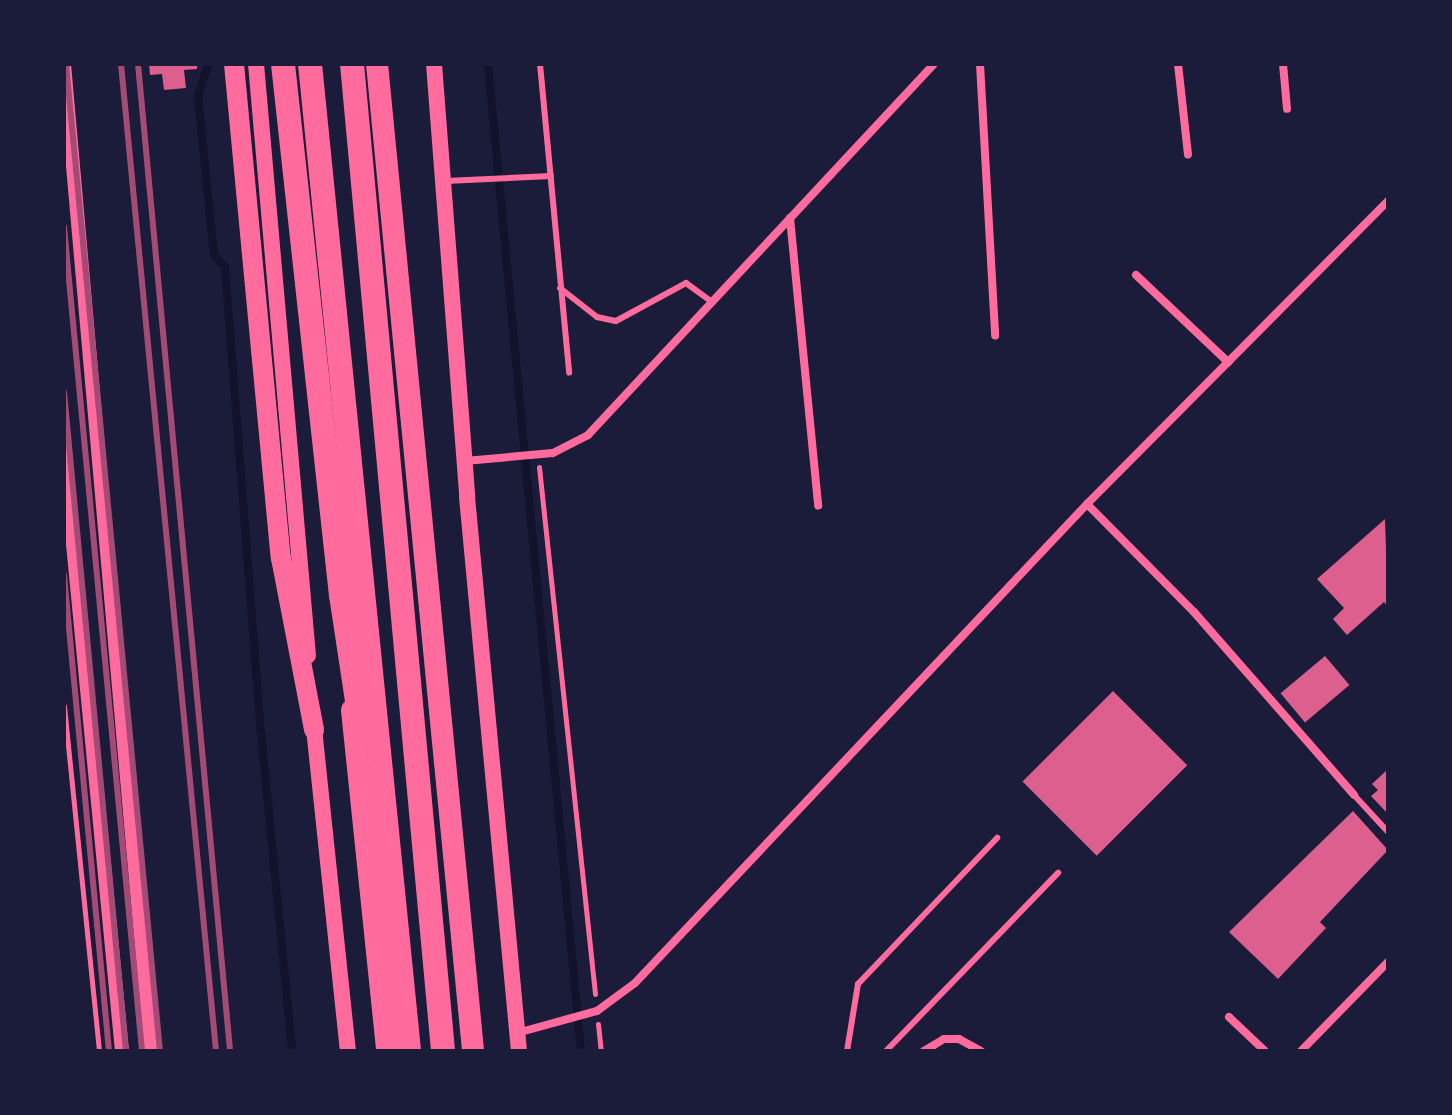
<!DOCTYPE html>
<style>
body{margin:0}
#map{position:relative;width:1452px;height:1115px;overflow:hidden;background:#1b1b3a;font-family:Montserrat,sans-serif}
div>[style]{position:absolute}
[style*='--x']{left:calc(var(--x)*1px);top:calc(var(--y)*1px);width:calc(var(--w)*1px);rotate:calc(var(--a)*1deg)}
.stream>*{height:8px;margin:-4px;padding:0 4px;transform-origin:4px;border-radius:4px;background:#12122b}
.building>*{inset:0;background:#dd5f8e;transform-origin:0 0}
.path>*{height:5px;margin:-2.5px;padding:0 2.5px;transform-origin:2.5px;border-radius:2.5px;background:#ff6b9d}
.service>*{height:6px;margin:-3px;padding:0 3px;transform-origin:3px;border-radius:3px;background:#ff6b9d}
.minor>*{height:8px;margin:-4px;padding:0 4px;transform-origin:4px;border-radius:4px;background:#ff6b9d}
.tertiary>*{height:14px;margin:-7px;padding:0 7px;transform-origin:7px;border-radius:7px;background:#ff6b9d}
.secondary>*{height:16px;margin:-8px;padding:0 8px;transform-origin:8px;border-radius:8px;background:#ff6b9d}
.primary>*{height:20px;margin:-10px;padding:0 10px;transform-origin:10px;border-radius:10px;background:#ff6b9d}
.trunk>*{height:22px;margin:-11px;padding:0 11px;transform-origin:11px;border-radius:11px;background:#ff6b9d}
.motorway>*{height:24px;margin:-12px;padding:0 12px;transform-origin:12px;border-radius:12px;background:#ff6b9d}
.rail>*{height:6px;margin:-3px;padding:0 3px;transform-origin:3px;border-radius:3px;background:#a44b75}
span{translate:-50% -50%;white-space:nowrap;text-align:center;line-height:1.15;-webkit-text-stroke:6px #1b1b3a;paint-order:stroke}
.frame{position:absolute;inset:0;border:66px solid #1b1b3a;pointer-events:none}
</style>
<div id="map">
<div class="stream">
<i style="--x:208;--y:64;--w:34;--a:107"></i>
<i style="--x:198;--y:96;--w:160;--a:84.3"></i>
<i style="--x:214;--y:255;--w:16;--a:47"></i>
<i style="--x:225;--y:267;--w:467;--a:85.6"></i>
<i style="--x:261;--y:733;--w:320;--a:84.4"></i>
<i style="--x:488;--y:64;--w:991;--a:84.62"></i>
</div>
<div class="building">
<i style="clip-path:polygon(149px 64px,197px 64px,197px 69px,184px 70px,186px 88px,164px 90px,162px 74px,150px 75px)"></i>
<i style="clip-path:polygon(1385px 519px,1388px 607px,1384px 602px,1347px 635px,1333px 619px,1344px 608px,1317px 579px)"></i>
<i style="left:1325px;top:656px;width:38px;height:58px;rotate:50deg"></i>
<i style="left:1113px;top:691px;width:105px;height:128px;rotate:45deg"></i>
<i style="clip-path:polygon(1388px 769px,1388px 814px,1371px 796px,1378px 790px,1372px 784px)"></i>
<i style="clip-path:polygon(1353px 811px,1388px 850px,1320px 922px,1326px 928px,1278px 979px,1229px 932px)"></i>
</div>
<div class="path">
<i style="--x:539;--y:467;--w:530;--a:83.93"></i>
<i style="--x:64;--y:706;--w:347;--a:84.2"></i>
<i style="--x:598;--y:1024;--w:27;--a:84"></i>
</div>
<div class="service">
<i style="--x:540;--y:64;--w:310;--a:84.6"></i>
<i style="--x:446;--y:181;--w:105;--a:-2.7"></i>
<i style="--x:560;--y:288;--w:47;--a:38.1"></i>
<i style="--x:597;--y:317;--w:19;--a:12"></i>
<i style="--x:616;--y:321;--w:80;--a:-28.5"></i>
<i style="--x:686;--y:283;--w:32;--a:36"></i>
<i style="--x:1354;--y:795;--w:50;--a:47.4"></i>
<i style="--x:847;--y:1051;--w:68;--a:-80.7"></i>
<i style="--x:858;--y:984;--w:202;--a:-46.4"></i>
<i style="--x:886;--y:1051;--w:248;--a:-46"></i>
</div>
<div class="minor">
<i style="--x:980;--y:64;--w:272;--a:86.8"></i>
<i style="--x:1178;--y:64;--w:91;--a:83.7"></i>
<i style="--x:1283;--y:64;--w:45;--a:84.9"></i>
<i style="--x:790;--y:218;--w:289;--a:84.4"></i>
<i style="--x:1136;--y:275;--w:127;--a:43.4"></i>
<i style="--x:465;--y:461;--w:88;--a:-5.2"></i>
<i style="--x:553;--y:453;--w:39;--a:-27"></i>
<i style="--x:588;--y:435;--w:507;--a:-47"></i>
<i style="--x:1087;--y:504;--w:152;--a:45.3"></i>
<i style="--x:1194;--y:612;--w:243;--a:48.8"></i>
<i style="--x:1229;--y:1017;--w:50;--a:43.4"></i>
<i style="--x:517;--y:1033;--w:83;--a:-15.4"></i>
<i style="--x:597;--y:1011;--w:47;--a:-36.4"></i>
<i style="--x:635;--y:983;--w:659;--a:-46.66"></i>
<i style="--x:1087;--y:504;--w:427;--a:-45.2"></i>
<i style="--x:924;--y:1051;--w:23;--a:-31"></i>
<i style="--x:944;--y:1039;--w:15;--a:0"></i>
<i style="--x:959;--y:1039;--w:25;--a:29"></i>
<i style="--x:1301;--y:1051;--w:124;--a:-45.7"></i>
</div>
<div class="tertiary">
<i style="--x:64;--y:64;--w:991;--a:84.96"></i>
<i style="--x:64;--y:451;--w:603;--a:84.48"></i>
</div>
<div class="secondary">
<i style="--x:256;--y:64;--w:594;--a:84.98"></i>
<i style="--x:434;--y:64;--w:434;--a:85.6"></i>
<i style="--x:467;--y:497;--w:556;--a:84.64"></i>
<i style="--x:313;--y:719;--w:334;--a:84"></i>
</div>
<div class="primary">
<i style="--x:234;--y:64;--w:496;--a:84.6"></i>
<i style="--x:281;--y:558;--w:175;--a:79.1"></i>
</div>
<div class="trunk">
<i style="--x:377;--y:64;--w:992;--a:84.44"></i>
<i style="--x:352;--y:710;--w:343;--a:84.1"></i>
</div>
<div class="motorway">
<i style="--x:283;--y:64;--w:534;--a:83.77"></i>
<i style="--x:341;--y:595;--w:134;--a:81.4"></i>
<i style="--x:310;--y:64;--w:992;--a:84.27"></i>
<i style="--x:352;--y:64;--w:991;--a:84.73"></i>
</div>
<div class="rail">
<i style="--x:66;--y:64;--w:991;--a:84.56"></i>
<i style="--x:121;--y:64;--w:992;--a:84.5"></i>
<i style="--x:138;--y:64;--w:991;--a:84.67"></i>
<i style="--x:64;--y:227;--w:828;--a:84.59"></i>
<i style="--x:64;--y:392;--w:662;--a:84.63"></i>
<i style="--x:64;--y:575;--w:478;--a:84.6"></i>
</div>
<div class="frame"></div>
</div>
